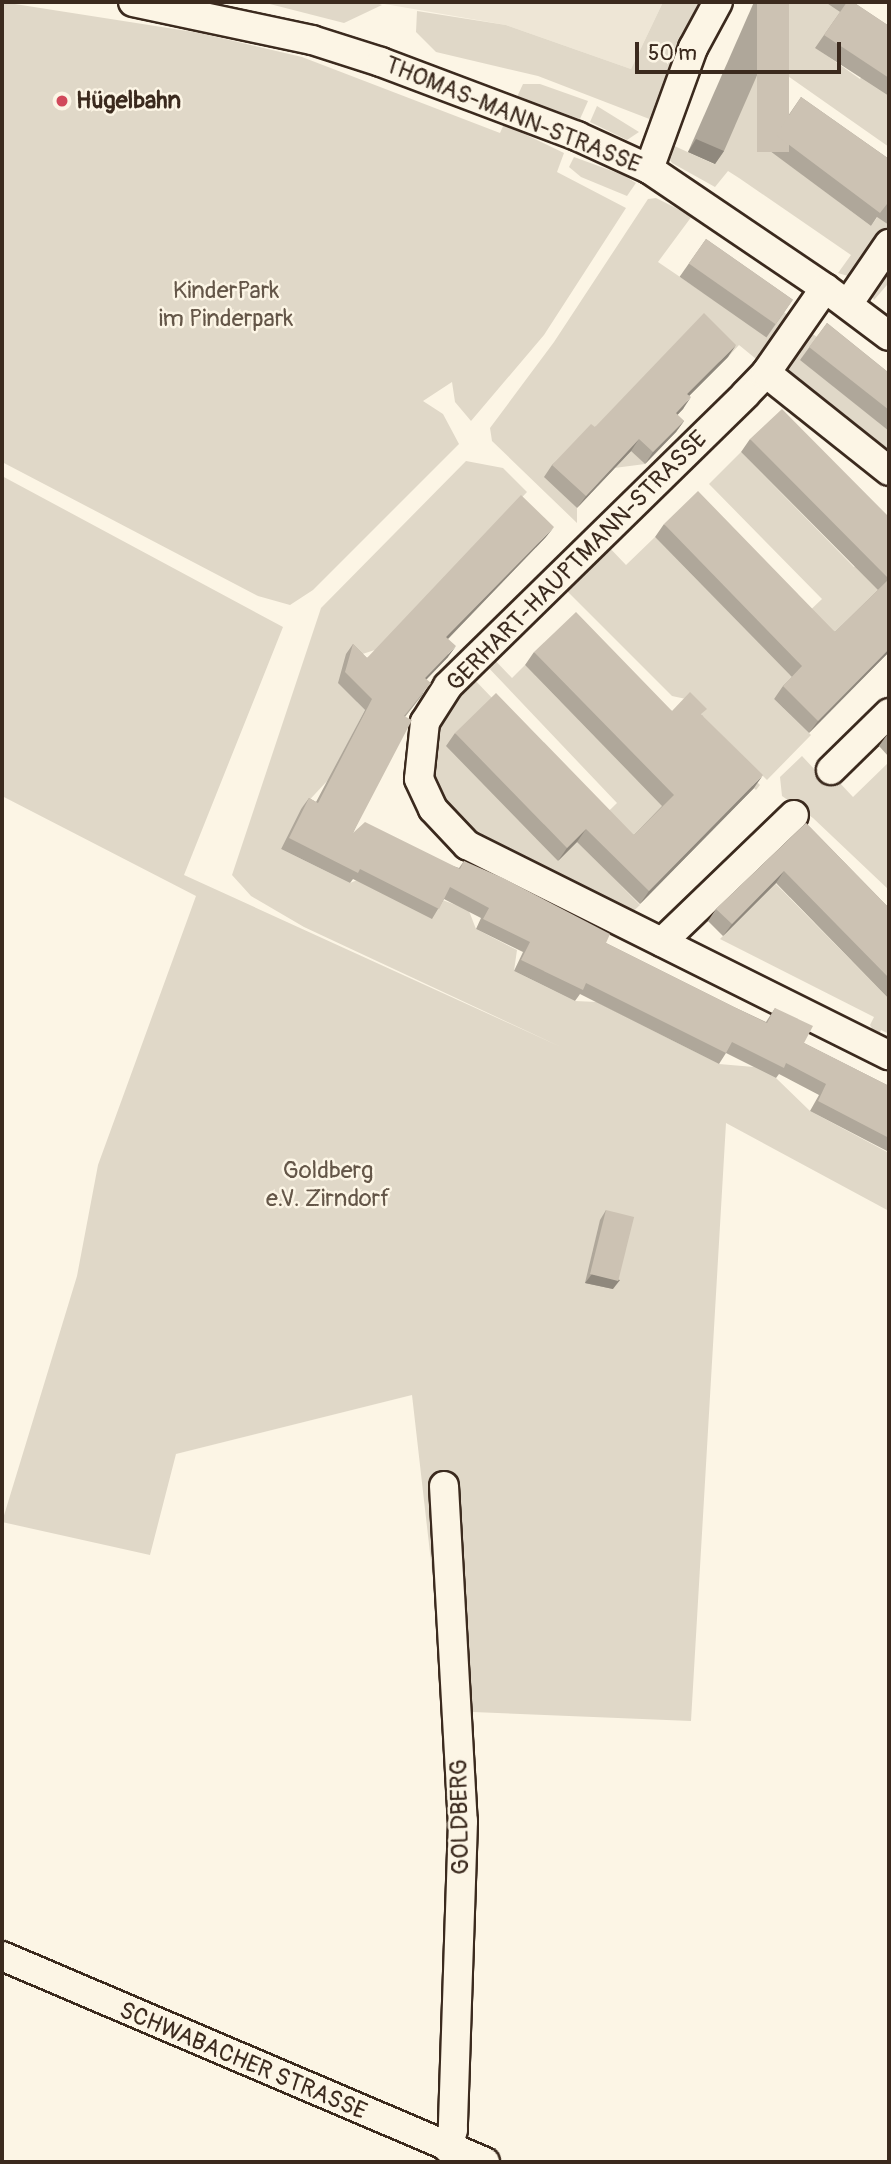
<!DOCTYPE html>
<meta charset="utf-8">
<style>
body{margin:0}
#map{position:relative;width:891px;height:2164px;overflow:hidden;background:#fcf5e5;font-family:Pangolin,sans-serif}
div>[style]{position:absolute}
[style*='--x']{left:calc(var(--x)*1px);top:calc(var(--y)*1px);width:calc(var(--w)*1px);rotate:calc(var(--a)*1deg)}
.built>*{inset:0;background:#eee6d6}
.green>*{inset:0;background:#e0d8c8}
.roads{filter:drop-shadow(2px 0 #3b2a1e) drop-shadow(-2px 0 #3b2a1e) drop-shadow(0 2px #3b2a1e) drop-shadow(0 -2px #3b2a1e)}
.minor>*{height:28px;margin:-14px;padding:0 14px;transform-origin:14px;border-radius:14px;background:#fcf5e5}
.wall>*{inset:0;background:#afa79a;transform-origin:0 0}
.shaded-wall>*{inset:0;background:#8f887d}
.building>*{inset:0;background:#ccc2b3;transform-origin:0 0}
.dots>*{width:19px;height:19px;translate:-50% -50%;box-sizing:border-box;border:4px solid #fcf5e5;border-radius:50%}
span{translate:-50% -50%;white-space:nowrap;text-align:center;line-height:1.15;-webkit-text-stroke:5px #fcf5e5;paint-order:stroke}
.poi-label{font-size:24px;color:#3b2a1e;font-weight:700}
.left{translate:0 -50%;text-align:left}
.street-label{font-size:24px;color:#3b2a1e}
.park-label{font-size:24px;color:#645648}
.frame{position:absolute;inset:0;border:4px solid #3b2a1e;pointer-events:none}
.scale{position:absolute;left:635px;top:42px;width:206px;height:32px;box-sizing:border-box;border:4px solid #3b2a1e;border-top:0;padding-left:9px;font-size:21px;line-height:24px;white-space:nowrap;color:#3b2a1e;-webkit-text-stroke:5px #fcf5e5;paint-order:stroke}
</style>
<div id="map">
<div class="built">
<i style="clip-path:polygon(373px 2px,663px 2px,631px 69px,506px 25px)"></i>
</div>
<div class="green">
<i style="clip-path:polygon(2px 2px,200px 33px,302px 57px,500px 133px,504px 124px,564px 153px,557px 172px,626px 208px,544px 335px,471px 421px,455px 402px,452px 382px,423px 401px,443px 414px,459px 444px,313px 590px,290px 605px,258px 596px,2px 462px)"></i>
<i style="clip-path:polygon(262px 2px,373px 2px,382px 5px,344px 23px)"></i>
<i style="clip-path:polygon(663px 2px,707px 2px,652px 120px,538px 76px,436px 52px,416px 32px,417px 11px,506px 25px,631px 69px)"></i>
<i style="clip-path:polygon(788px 2px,825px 2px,840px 12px,816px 48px,860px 79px,873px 61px,889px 95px,889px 147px,785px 74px,771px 100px,789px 114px,767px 148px,871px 226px,889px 201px,889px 226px,851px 277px,838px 273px,851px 255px,739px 178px,728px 171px,715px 187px,672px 163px,666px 154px,670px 144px,714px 164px)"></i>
<i style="clip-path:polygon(523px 84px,540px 84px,588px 101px,580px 119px,517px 97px)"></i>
<i style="clip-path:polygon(597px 106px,639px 132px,627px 140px,590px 122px)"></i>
<i style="clip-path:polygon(574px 157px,623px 175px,636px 183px,627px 196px,581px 177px,569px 167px)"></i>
<i style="clip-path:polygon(656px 198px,692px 216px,658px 262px,767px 336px,784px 312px,792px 319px,761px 363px,739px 345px,728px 357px,614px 434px,645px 464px,545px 477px,577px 508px,577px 523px,492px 441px,490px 428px,554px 342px,648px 199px)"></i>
<i style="clip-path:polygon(889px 261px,889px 287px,887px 285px,874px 300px,870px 292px)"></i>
<i style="clip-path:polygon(807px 330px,817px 337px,889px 431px,889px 463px,785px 376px,782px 364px)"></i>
<i style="clip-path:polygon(741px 452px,854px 567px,889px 534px,889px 582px,774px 699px,811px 735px,767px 780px,686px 699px,672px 696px,562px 586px,606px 544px,626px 565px,655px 537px,767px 651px,822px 599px,709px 484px)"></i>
<i style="clip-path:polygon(466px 461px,503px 468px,527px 492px,378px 649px,350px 658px,357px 702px,365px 710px,329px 779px,301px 809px,281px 849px,350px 883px,372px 874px,456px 905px,469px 911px,476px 929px,517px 950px,514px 971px,575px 1001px,597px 1002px,719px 1064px,754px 1067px,776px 1078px,810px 1111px,889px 1153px,889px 1211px,726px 1123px,691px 1721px,448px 1711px,412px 1395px,176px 1454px,150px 1555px,2px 1522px,77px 1276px,98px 1165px,196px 896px,2px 796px,2px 476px,283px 627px,184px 875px,561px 1047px,304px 927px,251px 896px,232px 875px,321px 608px)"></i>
<i style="clip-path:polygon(491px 656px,512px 678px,525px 665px,638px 781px,698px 722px,760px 785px,756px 790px,719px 754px,605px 869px,640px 905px,628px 916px,472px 838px,440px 805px,428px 769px,434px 724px,471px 676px,494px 700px,558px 861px,617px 803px,484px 663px)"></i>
<i style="clip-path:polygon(802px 756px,816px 771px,823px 765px,853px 797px,889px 762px,889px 890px,813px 818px,782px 796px,780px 777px)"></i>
<i style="clip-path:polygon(775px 883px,889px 999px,889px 1034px,881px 1030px,877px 1038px,870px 1025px,874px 1017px,720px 939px)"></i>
</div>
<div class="roads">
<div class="minor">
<i style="--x:133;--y:2;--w:183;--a:12"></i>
<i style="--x:312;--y:40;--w:72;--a:17.7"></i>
<i style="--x:381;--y:62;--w:210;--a:20.7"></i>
<i style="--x:577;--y:136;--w:79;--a:24.6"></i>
<i style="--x:649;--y:169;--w:212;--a:34.1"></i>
<i style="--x:825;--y:288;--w:80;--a:36.9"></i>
<i style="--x:649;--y:169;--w:129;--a:-70"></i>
<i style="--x:693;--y:48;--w:52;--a:-61.5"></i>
<i style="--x:825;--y:288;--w:103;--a:124.8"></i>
<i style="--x:766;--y:373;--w:30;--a:134"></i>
<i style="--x:745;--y:395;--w:416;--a:135.6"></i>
<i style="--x:448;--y:686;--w:43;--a:122.6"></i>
<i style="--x:425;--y:722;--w:57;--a:96"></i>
<i style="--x:419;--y:779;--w:33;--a:65"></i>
<i style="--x:433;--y:809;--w:50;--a:46.6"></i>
<i style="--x:467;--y:845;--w:471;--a:26.5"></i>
<i style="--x:848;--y:304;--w:73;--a:-55.7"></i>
<i style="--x:766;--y:373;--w:157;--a:38.5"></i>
<i style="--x:831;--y:770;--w:81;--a:-44.5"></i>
<i style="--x:662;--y:942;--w:183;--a:-43.9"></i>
<i style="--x:444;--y:1486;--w:336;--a:86.8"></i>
<i style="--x:463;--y:1821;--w:309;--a:91.9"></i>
<i style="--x:453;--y:2130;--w:19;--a:106"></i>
<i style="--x:2;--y:1956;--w:525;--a:23.1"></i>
</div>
</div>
<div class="wall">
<i style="clip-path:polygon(754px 2px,789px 2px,724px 151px,715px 164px,688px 152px)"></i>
<i style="clip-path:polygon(825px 2px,853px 2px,889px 26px,889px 96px,815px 48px,840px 12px)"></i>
<i style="clip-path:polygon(801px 97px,889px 159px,889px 225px,877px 217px,871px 226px,766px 148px)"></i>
<i style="left:706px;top:239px;width:106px;height:46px;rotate:35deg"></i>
<i style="clip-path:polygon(827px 323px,889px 373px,889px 431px,800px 360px)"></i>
<i style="clip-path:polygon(728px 357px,689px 396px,683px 409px,677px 415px,684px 421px,676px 432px,645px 464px,631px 451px,577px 508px,544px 477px,552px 465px,595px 427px)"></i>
<i style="clip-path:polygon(750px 439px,889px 517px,889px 652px,809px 733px,774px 699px,783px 686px,792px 677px,655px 537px,664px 524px,835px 632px,878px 590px,741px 452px)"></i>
<i style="clip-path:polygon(546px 537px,448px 639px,448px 657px,426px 680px,423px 694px,405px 717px,353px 833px,459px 868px,464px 861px,606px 943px,734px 1007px,766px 1022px,775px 1008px,804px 1043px,889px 1086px,889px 1152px,810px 1111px,819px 1095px,779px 1074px,776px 1078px,726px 1053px,719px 1064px,580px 994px,575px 1001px,514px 971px,523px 952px,476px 929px,481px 918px,444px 899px,432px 919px,353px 879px,350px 883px,281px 849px,301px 809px,309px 798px,316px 802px,365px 710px,338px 683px,346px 654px,353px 644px,367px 658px)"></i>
<i style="clip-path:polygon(534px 652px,672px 711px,702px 715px,754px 788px,640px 904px,577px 842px,558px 861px,446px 746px,455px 733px,634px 835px,662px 806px,525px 665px)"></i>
<i style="clip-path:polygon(889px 732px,889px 757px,879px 746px)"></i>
<i style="clip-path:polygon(806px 823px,889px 908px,889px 999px,776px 883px,723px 936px,708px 921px,716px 909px)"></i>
<i style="clip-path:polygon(606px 1210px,613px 1289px,585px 1283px,600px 1220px)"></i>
</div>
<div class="shaded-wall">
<i style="clip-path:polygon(696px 139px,724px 151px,715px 164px,688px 152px)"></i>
<i style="clip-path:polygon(736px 345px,728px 357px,679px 406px,687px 394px)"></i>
<i style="clip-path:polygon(691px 397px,683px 409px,668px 425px,676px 413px)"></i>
<i style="clip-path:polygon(684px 421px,676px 432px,645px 464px,653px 452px)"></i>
<i style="clip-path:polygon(639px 439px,631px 451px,577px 508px,586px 496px)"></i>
<i style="clip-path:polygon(554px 527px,546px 537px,439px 648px,446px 637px)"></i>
<i style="clip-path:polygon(456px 646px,448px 657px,417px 689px,425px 678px)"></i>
<i style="clip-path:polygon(889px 649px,889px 652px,809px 733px,818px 721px)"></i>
<i style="clip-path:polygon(763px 775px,754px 788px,640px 904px,649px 891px)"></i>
<i style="clip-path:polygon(586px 829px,577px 842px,558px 861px,567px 848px)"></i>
<i style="clip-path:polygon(784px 871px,776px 883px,723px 936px,732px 924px)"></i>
<i style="clip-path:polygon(592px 1274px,620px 1280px,613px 1289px,585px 1283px)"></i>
</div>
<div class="building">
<i style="left:757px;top:2px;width:32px;height:150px"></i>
<i style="clip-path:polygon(847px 2px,853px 2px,889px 26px,889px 78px,824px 35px)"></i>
<i style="clip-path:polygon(801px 97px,889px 159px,889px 205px,887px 204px,880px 213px,776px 135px)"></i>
<i style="left:706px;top:239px;width:106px;height:30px;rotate:35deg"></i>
<i style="clip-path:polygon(704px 313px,736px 345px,687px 394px,691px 397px,676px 413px,684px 421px,653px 452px,639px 439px,586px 496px,552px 465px,591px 424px,595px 427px)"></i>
<i style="clip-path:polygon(827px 323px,889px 373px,889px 410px,809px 347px)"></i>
<i style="clip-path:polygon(782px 409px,889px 517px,889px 649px,818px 721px,783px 686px,802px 666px,664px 524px,698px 491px,835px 632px,889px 579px,750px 439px)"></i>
<i style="clip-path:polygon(521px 495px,554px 527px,446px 637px,456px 646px,425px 678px,431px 683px,404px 716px,412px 720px,353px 833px,365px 822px,460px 869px,464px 861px,503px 878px,610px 934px,606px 943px,734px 1007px,767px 1023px,775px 1008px,813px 1026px,804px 1043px,889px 1086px,889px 1138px,818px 1101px,826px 1084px,786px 1063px,784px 1068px,732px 1042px,726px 1053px,586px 983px,583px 990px,521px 960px,530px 942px,483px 919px,489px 908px,450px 887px,439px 909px,360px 869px,358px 873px,289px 838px,309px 798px,318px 803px,372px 699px,345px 672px,353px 644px,367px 658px)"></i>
<i style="clip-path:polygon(576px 612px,672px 711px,690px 692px,707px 709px,701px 714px,763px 775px,649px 891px,586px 829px,567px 848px,455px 733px,496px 693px,634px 835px,674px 795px,534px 652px)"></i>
<i style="clip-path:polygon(806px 823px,889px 908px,889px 978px,784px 871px,732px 924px,716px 909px)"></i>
<i style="left:606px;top:1210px;width:29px;height:66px;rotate:14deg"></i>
</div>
<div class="dots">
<i style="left:62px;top:101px;background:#d1495b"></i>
</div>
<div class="poi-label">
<span class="left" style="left:76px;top:101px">Hügelbahn</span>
</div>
<div class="street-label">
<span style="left:513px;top:115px;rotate:22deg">THOMAS-MANN-STRASSE</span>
<span style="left:577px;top:561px;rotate:-45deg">GERHART-HAUPTMANN-STRASSE</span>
<span style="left:460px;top:1817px;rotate:-91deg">GOLDBERG</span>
<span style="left:243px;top:2061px;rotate:23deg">SCHWABACHER STRASSE</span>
</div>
<div class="park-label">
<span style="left:226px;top:305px">KinderPark<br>im Pinderpark</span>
<span style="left:328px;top:1185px">Goldberg<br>e.V. Zirndorf</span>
</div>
<div class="frame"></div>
<div class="scale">50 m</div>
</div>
